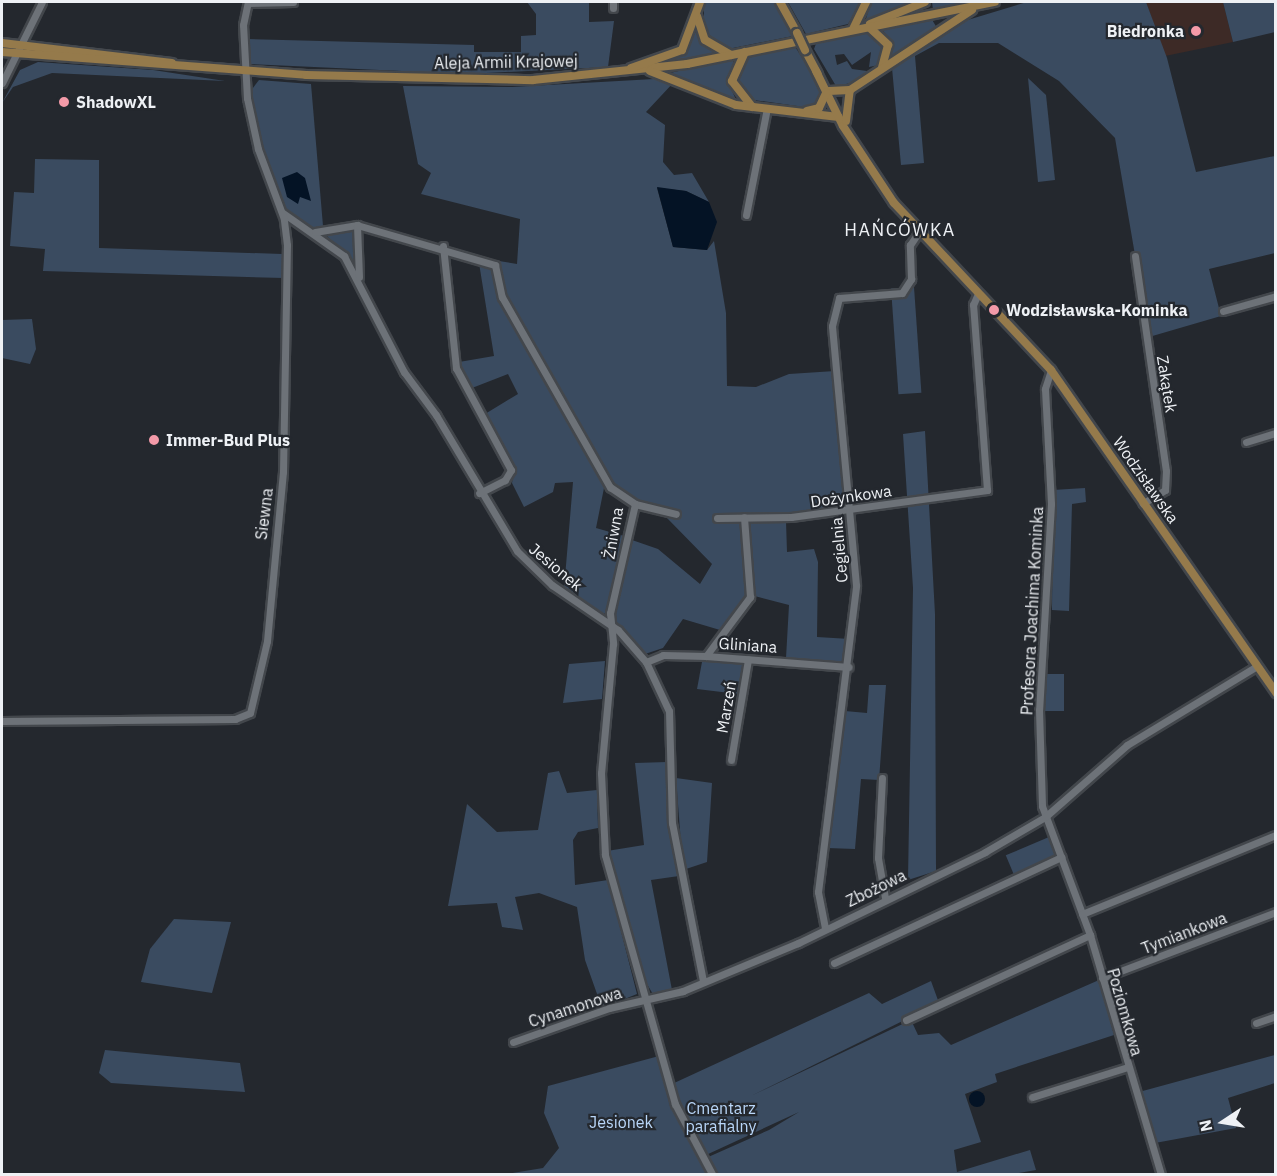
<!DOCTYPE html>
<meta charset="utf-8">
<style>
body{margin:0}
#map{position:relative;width:1277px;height:1176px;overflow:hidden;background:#24282e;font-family:"IBM Plex Sans",sans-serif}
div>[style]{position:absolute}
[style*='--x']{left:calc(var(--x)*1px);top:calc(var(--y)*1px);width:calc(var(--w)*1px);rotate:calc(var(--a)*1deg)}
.commercial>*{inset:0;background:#3d2a26}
.green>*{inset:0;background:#3a4b60;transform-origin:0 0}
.water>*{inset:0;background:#041325}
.round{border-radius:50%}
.roads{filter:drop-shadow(2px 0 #43474c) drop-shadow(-2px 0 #43474c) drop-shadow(0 2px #43474c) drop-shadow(0 -2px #43474c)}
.minor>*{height:7px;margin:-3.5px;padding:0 3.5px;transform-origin:3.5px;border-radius:3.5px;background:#6d7278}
.major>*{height:8px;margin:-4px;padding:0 4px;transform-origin:4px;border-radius:4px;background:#957a4b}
.bridges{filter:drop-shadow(2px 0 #43474c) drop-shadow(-2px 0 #43474c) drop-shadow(0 2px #43474c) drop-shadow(0 -2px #43474c)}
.major-bridge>*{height:8px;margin:-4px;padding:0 4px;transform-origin:4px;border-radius:4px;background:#957a4b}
.dots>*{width:16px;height:16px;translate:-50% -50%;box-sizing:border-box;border:3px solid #24282e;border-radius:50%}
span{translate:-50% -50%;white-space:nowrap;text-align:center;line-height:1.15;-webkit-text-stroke:4.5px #24282e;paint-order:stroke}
.poi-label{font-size:16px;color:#eef1f5;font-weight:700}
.right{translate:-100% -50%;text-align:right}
.left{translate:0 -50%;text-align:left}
.street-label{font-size:16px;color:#eef1f5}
.park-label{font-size:16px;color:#b9d6f8}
.neighbourhood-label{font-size:18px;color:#eef1f5;letter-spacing:1.5px}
.frame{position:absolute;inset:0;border:3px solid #eef1f5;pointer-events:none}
.north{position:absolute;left:1193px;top:1092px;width:60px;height:60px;-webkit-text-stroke:4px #24282e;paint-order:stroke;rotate:258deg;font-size:16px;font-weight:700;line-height:24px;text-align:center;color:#eef1f5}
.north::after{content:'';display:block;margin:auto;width:21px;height:27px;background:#eef1f5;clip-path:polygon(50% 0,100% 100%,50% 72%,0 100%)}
</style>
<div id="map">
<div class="commercial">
<i style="clip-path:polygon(1146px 2px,1223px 2px,1233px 42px,1165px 56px)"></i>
</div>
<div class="green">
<i style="clip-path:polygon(527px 2px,589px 2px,589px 22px,614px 21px,608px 67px,467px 74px,249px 64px,247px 55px,246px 39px,474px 45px,474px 52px,521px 52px,521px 36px,536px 35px,536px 14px)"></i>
<i style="clip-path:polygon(704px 2px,775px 2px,793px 36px,728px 49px,704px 31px)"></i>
<i style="clip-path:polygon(788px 2px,862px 2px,848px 24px,806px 34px)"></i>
<i style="clip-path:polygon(871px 2px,916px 2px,865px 22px)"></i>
<i style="clip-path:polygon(938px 2px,975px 2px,933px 10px,932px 2px)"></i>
<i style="clip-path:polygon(1027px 2px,1146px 2px,1167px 58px,1196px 172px,1275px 156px,1275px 253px,1209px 269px,1221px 316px,1149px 337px,1115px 138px,1059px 81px,998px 43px,939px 43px,915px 56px,924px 163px,901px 165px,892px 68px,961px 22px)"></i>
<i style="clip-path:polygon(1223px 2px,1275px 2px,1275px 32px,1233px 42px)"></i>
<i style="clip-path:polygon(931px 18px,937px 28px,892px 58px,892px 43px,882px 29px)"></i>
<i style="clip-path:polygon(694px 31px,716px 54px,669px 63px,686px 49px)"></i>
<i style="clip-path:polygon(864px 31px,884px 47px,879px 65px,869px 67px,871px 52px,852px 65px,844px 54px,835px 55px,837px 65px,847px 61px,852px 69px,867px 71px,856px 82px,836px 86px,814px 49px,817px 41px)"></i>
<i style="clip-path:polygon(794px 45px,820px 86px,818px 104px,804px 107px,747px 99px,737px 75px,745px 59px)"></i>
<i style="clip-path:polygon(734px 58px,729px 84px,737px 102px,670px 73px)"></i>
<i style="clip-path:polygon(38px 62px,153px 70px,225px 81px,52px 73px,13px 87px,2px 103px,20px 70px)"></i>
<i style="clip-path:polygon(1028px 78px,1046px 95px,1055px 180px,1038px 182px)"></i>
<i style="clip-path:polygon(654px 79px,674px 82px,646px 112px,665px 125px,663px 162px,674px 175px,692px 173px,709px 202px,686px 191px,657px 188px,673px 247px,707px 250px,714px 241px,726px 313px,727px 386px,756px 387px,789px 374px,835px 371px,845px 512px,786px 521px,787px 552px,814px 549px,818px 562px,817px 637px,850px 639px,847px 664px,786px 658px,789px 605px,751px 595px,720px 630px,683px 619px,663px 648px,645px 654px,615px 623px,613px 612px,632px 540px,658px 549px,700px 584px,712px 564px,667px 518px,638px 509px,604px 488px,596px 528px,624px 536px,607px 611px,603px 615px,564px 589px,573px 482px,555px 483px,553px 492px,524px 507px,512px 483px,514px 470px,485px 414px,518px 394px,508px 374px,472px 388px,459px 362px,494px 356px,479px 263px,449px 253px,517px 264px,520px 219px,421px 194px,431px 173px,418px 164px,403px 86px,512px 87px)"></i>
<i style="clip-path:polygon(259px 80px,311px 84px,323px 226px,315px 229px,285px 211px,260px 147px,249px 93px)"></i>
<i style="clip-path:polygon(35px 159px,99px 160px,99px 248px,282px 254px,284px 278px,43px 271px,45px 249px,10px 246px,14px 192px,34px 193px)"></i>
<i style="clip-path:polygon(353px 228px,356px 233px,358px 268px,323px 232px)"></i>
<i style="left:914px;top:287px;width:106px;height:23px;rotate:86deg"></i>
<i style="clip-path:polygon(32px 319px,36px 349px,30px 364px,2px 358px,2px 320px)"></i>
<i style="clip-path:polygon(925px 431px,935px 614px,936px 871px,908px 880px,913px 588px,903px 434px)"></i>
<i style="clip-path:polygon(1085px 488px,1086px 502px,1072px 504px,1069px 611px,1052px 610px,1053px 490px)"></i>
<i style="clip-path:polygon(605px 661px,602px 699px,563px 703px,569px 664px)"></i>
<i style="clip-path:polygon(745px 661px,738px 694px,697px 689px,702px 662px)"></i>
<i style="left:1044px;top:674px;width:20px;height:37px"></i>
<i style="clip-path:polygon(869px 685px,886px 685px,879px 780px,861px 779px,855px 849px,827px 848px,845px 711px,867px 713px)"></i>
<i style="clip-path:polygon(667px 762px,668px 820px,679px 876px,651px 880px,672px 990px,654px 996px,637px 967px,607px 851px,644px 845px,635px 763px)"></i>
<i style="clip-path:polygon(559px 771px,567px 793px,597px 790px,598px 828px,578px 832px,573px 840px,575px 885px,608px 880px,637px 994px,602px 1008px,585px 960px,577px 907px,539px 893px,515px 897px,523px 930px,502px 927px,497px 903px,448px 906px,467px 804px,497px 832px,538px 830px,548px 773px)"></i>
<i style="clip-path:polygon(676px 778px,712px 783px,707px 862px,683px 870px)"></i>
<i style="left:1049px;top:837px;width:21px;height:47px;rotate:67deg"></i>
<i style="clip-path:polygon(174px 919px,231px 922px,212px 993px,141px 982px,150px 949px)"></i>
<i style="clip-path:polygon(1099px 980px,1114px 1035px,995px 1074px,997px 1082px,965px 1094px,981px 1142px,954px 1150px,957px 1172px,1030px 1150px,1036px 1170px,1013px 1174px,507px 1174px,543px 1168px,559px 1148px,544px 1113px,548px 1086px,659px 1056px,669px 1100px,699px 1158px,706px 1158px,769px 1130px,799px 1112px,706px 1155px,672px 1084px,869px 993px,882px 1004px,931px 981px,939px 1003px,751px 1096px,911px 1020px,918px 1035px,939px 1033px,951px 1045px)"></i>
<i style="clip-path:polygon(105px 1050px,240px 1063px,245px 1092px,111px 1083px,99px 1073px)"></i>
<i style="clip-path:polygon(1275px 1055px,1275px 1083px,1228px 1098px,1236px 1128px,1155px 1143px,1139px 1092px)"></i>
</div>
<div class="water">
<i style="clip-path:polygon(297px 172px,305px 178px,311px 201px,300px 197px,298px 204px,287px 197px,282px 178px)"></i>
<i style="clip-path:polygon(657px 187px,686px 191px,709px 202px,717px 222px,707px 250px,673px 247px)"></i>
<i class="round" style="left:969px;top:1091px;width:16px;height:16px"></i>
</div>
<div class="roads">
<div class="minor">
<i style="--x:613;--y:2;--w:6;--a:90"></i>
<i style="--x:248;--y:3;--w:45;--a:-1.3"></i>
<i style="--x:2;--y:83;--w:90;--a:-63.7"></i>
<i style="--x:283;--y:213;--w:75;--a:35.2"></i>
<i style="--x:344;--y:256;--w:131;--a:62.7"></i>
<i style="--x:404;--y:372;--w:54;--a:53.3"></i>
<i style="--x:436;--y:415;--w:158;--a:59.2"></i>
<i style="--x:517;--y:551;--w:49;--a:44.2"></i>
<i style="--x:552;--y:585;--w:80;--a:34.3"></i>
<i style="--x:618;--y:630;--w:43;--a:48.8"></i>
<i style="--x:646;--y:662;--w:54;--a:64.9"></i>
<i style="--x:669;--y:711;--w:112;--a:88.5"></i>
<i style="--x:672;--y:823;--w:161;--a:78.9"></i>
<i style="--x:746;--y:215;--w:109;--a:-78.9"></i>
<i style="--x:315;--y:232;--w:43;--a:-9.5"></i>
<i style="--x:443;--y:246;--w:123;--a:83.9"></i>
<i style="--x:456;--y:368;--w:116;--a:61.7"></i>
<i style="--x:511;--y:470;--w:12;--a:121"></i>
<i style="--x:505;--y:480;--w:29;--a:153"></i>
<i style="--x:1135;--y:256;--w:217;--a:81.8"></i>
<i style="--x:1166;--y:471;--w:19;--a:93"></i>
<i style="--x:1165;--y:490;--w:26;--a:149"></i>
<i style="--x:359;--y:277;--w:52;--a:-92.2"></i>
<i style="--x:357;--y:225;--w:144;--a:16.2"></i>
<i style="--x:495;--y:265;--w:33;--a:78"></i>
<i style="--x:502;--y:297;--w:219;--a:60.4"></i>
<i style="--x:610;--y:487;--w:30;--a:34"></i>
<i style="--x:635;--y:504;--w:42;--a:13.7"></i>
<i style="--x:1223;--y:311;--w:55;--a:-15.8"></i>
<i style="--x:1051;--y:370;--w:20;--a:108"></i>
<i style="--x:1045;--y:389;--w:115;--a:87"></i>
<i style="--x:1051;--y:504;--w:206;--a:93.3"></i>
<i style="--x:1039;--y:710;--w:96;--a:88.2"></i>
<i style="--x:1042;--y:806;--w:138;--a:69.6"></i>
<i style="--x:1090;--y:935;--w:249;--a:73.5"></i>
<i style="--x:1246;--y:442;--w:31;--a:-17"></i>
<i style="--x:635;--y:504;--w:112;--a:102.9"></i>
<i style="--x:610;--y:613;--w:31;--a:84"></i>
<i style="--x:613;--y:644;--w:130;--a:95.3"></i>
<i style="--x:601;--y:773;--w:82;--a:87.2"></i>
<i style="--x:605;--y:855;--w:259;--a:74.3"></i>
<i style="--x:675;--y:1104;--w:79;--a:62.1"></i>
<i style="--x:717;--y:518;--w:74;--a:-0.8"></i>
<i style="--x:791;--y:517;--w:198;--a:-7.8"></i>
<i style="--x:987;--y:490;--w:186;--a:-94.3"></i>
<i style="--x:973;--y:305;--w:12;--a:-66"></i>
<i style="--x:706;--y:656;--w:74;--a:-53.3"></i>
<i style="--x:750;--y:597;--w:80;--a:-94.3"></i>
<i style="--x:646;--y:662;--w:18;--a:-22"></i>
<i style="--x:663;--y:655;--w:43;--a:1.3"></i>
<i style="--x:706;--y:656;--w:143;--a:4.4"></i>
<i style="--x:2;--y:721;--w:233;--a:-0.5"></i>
<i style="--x:235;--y:719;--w:16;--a:-22"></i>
<i style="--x:250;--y:713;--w:74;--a:-76.7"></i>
<i style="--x:267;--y:641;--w:170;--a:-84.6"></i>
<i style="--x:283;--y:472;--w:227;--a:-89"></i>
<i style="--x:287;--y:245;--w:26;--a:-97"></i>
<i style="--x:284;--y:219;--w:75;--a:-110.4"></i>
<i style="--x:258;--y:149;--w:52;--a:-102.2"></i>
<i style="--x:247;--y:98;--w:73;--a:-93.1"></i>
<i style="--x:243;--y:25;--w:24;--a:-78"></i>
<i style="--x:731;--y:760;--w:102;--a:-80.4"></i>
<i style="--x:882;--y:778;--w:80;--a:92.9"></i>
<i style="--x:878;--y:858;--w:40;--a:80"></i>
<i style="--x:1082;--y:914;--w:209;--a:-22.2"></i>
<i style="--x:825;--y:928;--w:37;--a:-101"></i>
<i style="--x:818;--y:892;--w:309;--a:-82.9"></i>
<i style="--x:856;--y:585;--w:260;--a:-95.3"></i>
<i style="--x:832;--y:326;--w:29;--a:-76"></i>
<i style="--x:839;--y:298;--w:63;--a:-4.5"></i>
<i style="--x:902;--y:293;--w:17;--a:-57"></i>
<i style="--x:911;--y:279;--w:34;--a:-92"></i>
<i style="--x:910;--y:245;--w:14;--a:-56"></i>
<i style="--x:834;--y:963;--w:251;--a:-25"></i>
<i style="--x:1102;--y:978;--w:186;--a:-20.8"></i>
<i style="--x:906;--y:1020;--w:203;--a:-24.8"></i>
<i style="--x:1256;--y:1023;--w:21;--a:-19"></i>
<i style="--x:513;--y:1042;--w:102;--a:-19.5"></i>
<i style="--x:609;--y:1008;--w:76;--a:-12.9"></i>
<i style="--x:683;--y:991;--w:125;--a:-22.7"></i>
<i style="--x:798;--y:943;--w:208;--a:-25.9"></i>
<i style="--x:985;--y:852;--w:69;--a:-30.3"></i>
<i style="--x:1045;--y:817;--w:109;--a:-41.3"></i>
<i style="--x:1127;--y:745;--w:152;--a:-31.3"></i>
<i style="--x:1032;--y:1097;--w:101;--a:-17.4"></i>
</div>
<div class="major">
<i style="--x:780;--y:2;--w:35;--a:61"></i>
<i style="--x:697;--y:16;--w:25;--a:72"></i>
<i style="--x:705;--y:40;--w:30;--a:30"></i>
<i style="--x:870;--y:24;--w:59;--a:-21.8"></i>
<i style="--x:870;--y:28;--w:25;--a:43"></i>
<i style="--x:888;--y:45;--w:23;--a:105"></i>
<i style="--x:853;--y:29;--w:30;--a:-64"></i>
<i style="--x:2;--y:43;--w:171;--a:6.7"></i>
<i style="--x:805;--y:50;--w:27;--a:62"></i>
<i style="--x:2;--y:52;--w:305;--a:4.3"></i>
<i style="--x:306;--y:75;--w:227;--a:1.3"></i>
<i style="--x:533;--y:80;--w:155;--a:-5.9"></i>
<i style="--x:687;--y:64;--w:314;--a:-11.4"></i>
<i style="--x:745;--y:52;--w:32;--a:114"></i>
<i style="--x:732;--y:81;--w:33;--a:52"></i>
<i style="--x:631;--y:68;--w:54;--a:-19.4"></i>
<i style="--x:682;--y:50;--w:51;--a:-69.4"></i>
<i style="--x:650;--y:71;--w:92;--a:21.6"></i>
<i style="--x:736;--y:105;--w:103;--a:6.7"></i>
<i style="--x:816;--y:71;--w:61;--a:63.9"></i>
<i style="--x:843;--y:126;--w:92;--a:56.5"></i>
<i style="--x:894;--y:203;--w:229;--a:46.8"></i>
<i style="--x:1051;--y:370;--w:394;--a:55.1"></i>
<i style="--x:829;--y:91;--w:21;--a:-3"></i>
<i style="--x:850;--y:90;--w:146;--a:-33.3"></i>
<i style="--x:807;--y:111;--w:12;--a:-14"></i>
<i style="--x:819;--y:108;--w:17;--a:-65"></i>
<i style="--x:846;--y:121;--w:31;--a:-83"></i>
</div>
</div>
<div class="bridges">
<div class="major-bridge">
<i style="--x:797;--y:33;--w:19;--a:65"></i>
</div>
</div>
<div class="dots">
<i style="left:1196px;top:31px;background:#f39aa8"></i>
<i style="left:64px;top:102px;background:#f39aa8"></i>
<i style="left:994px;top:310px;background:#f39aa8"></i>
<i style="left:154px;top:440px;background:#f39aa8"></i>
</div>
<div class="poi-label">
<span class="right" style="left:1184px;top:31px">Biedronka</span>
<span class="left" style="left:76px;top:102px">ShadowXL</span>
<span class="left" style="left:1006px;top:310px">Wodzisławska-Kominka</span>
<span class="left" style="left:166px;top:440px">Immer-Bud Plus</span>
</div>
<div class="street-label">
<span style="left:506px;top:62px;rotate:-1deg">Aleja Armii Krajowej</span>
<span style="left:1167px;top:384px;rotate:81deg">Zakątek</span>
<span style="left:1146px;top:480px;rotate:55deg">Wodzisławska</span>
<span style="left:851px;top:496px;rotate:-8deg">Dożynkowa</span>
<span style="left:264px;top:514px;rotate:-83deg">Siewna</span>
<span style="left:613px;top:533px;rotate:-80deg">Żniwna</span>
<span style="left:839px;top:550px;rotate:-95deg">Cegielnia</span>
<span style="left:556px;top:567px;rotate:40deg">Jesionek</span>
<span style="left:1032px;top:611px;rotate:-87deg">Profesora Joachima Kominka</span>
<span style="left:748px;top:645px;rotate:4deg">Gliniana</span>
<span style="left:726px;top:707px;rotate:-80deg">Marzeń</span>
<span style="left:876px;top:888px;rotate:-26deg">Zbożowa</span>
<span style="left:1184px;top:933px;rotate:-21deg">Tymiankowa</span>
<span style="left:575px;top:1007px;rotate:-18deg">Cynamonowa</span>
<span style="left:1125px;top:1012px;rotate:74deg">Poziomkowa</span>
</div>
<div class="park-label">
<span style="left:721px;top:1117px">Cmentarz<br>parafialny</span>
<span style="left:621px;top:1122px">Jesionek</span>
</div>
<div class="neighbourhood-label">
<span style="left:900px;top:230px">HAŃCÓWKA</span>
</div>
<div class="frame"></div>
<div class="north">N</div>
</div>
